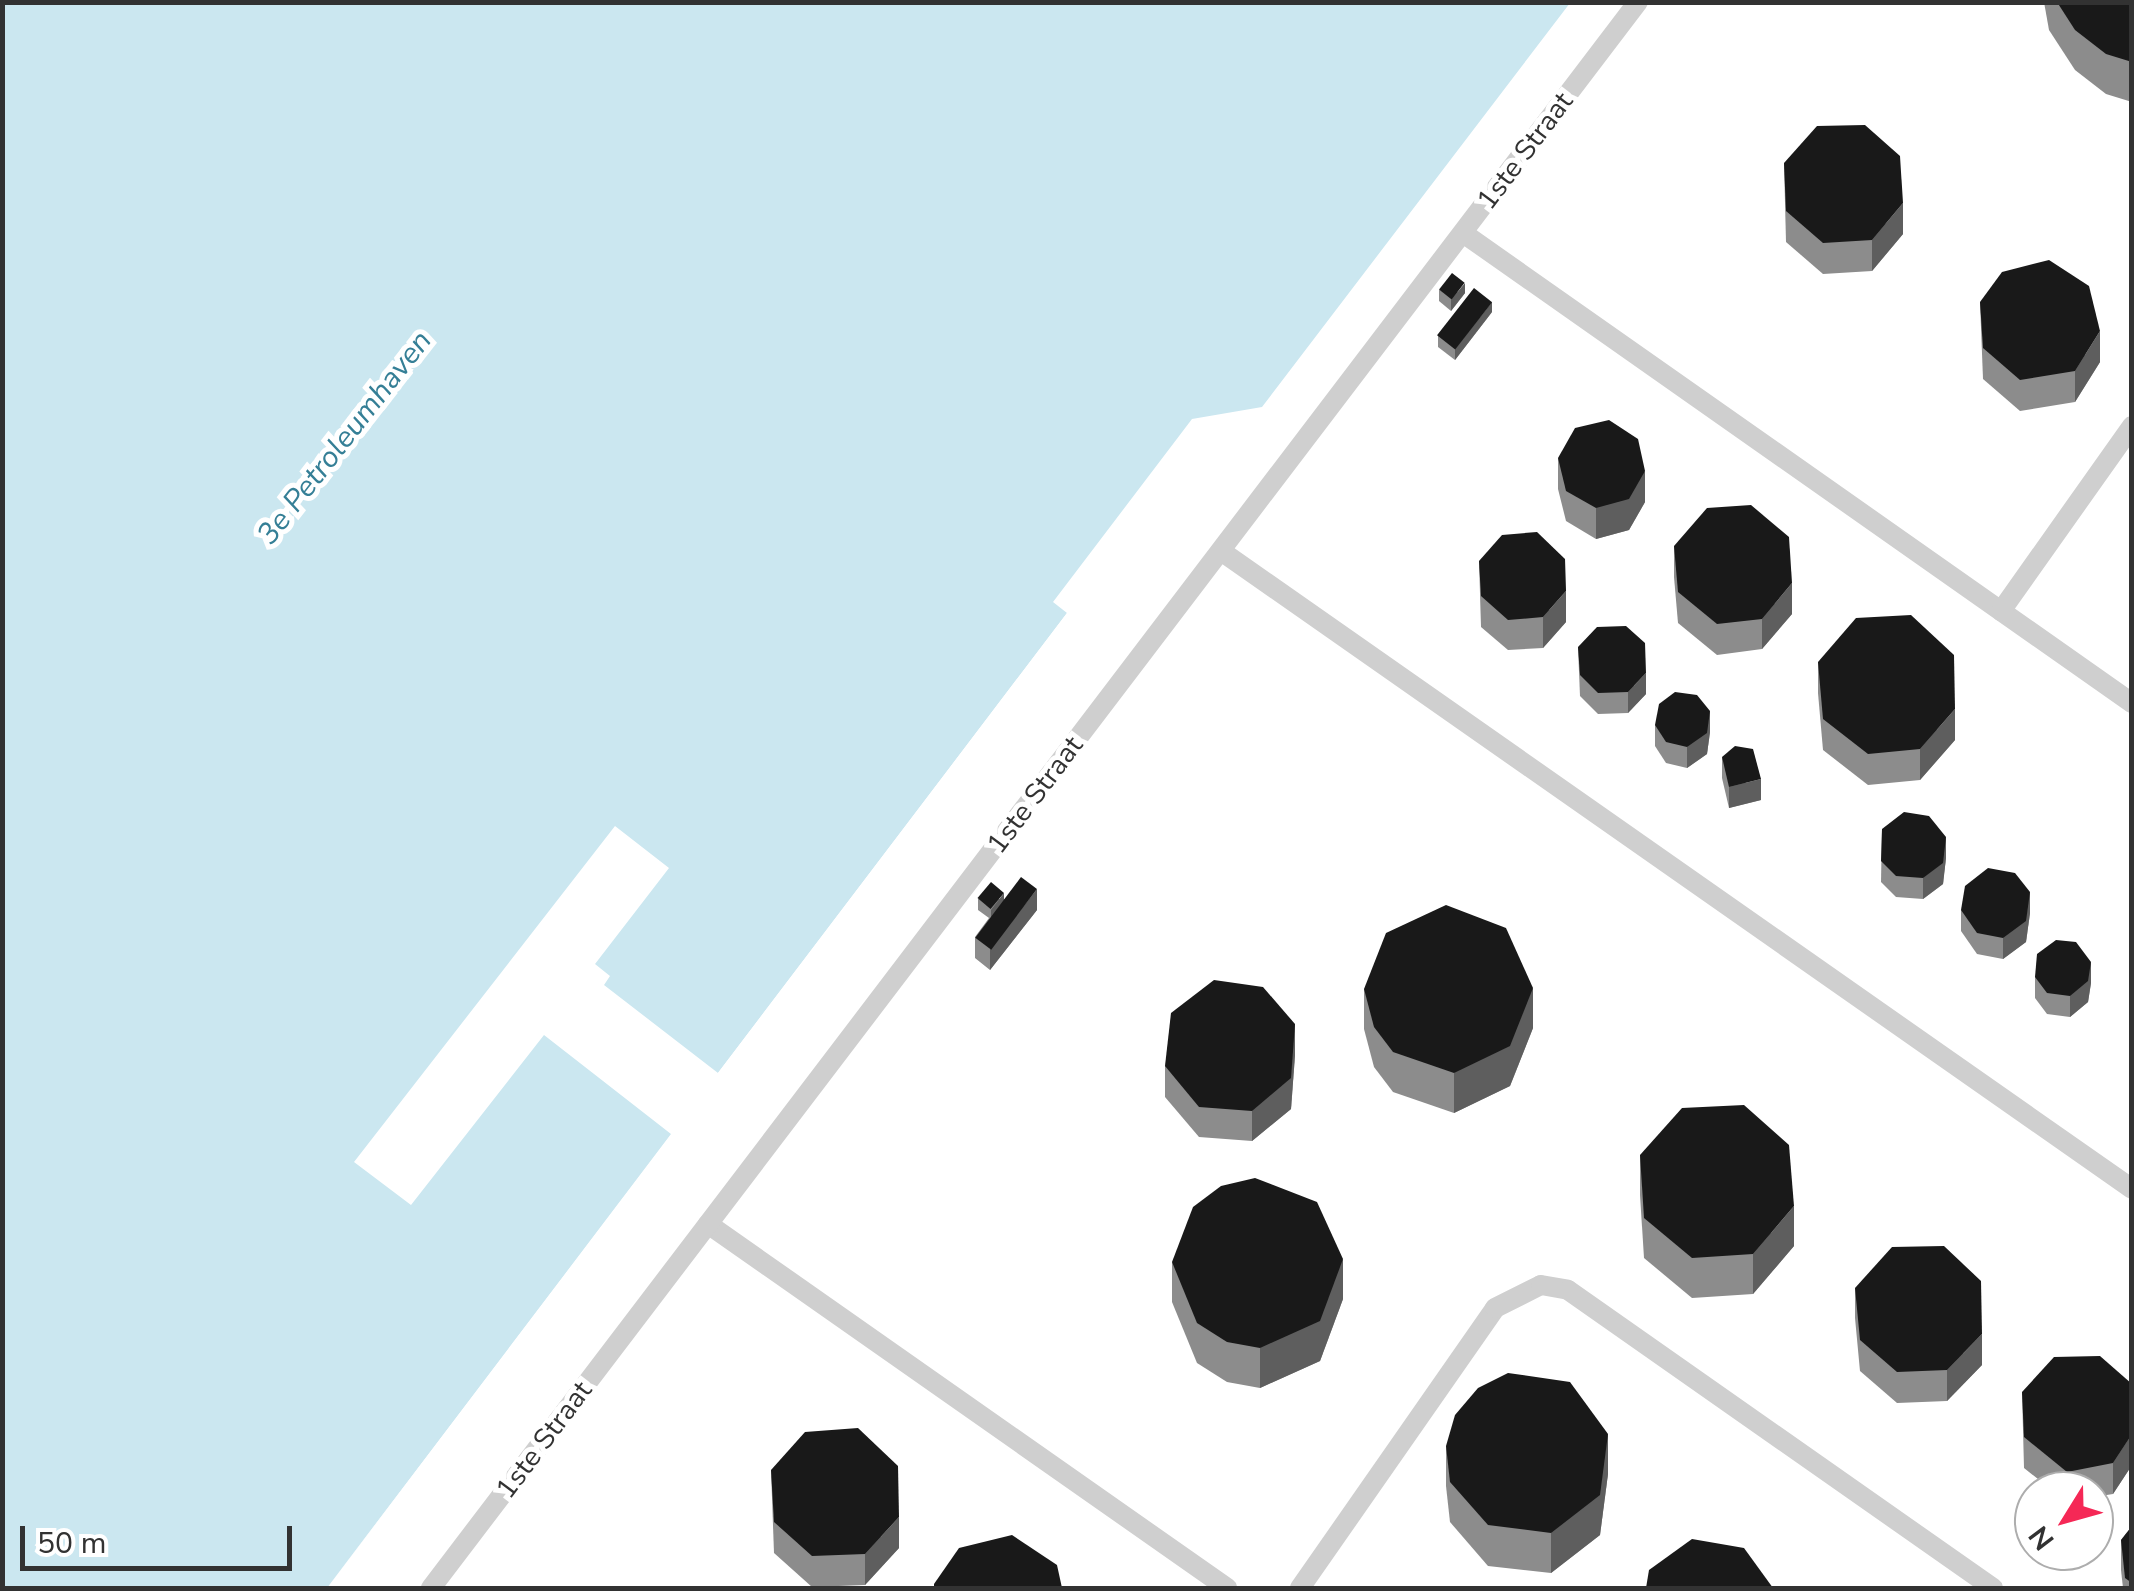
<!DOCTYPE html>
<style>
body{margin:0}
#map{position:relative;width:2134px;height:1591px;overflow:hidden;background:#fff;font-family:"Nunito Sans",sans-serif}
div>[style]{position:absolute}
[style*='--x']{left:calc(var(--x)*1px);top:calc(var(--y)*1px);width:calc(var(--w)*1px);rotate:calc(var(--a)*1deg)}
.water>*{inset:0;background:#cbe7f0}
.pier>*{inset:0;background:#fff}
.service>*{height:20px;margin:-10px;padding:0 10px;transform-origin:10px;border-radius:10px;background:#cfcfcf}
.wall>*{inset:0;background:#8c8c8c}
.shaded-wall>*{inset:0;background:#5e5e5e}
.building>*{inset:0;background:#191919;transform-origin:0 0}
span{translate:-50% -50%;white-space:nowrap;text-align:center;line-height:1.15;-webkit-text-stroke:10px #fff;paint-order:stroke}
.street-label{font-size:28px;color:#323232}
.water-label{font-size:30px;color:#357f96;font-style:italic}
.frame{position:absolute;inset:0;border:5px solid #323232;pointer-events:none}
.north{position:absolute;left:2014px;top:1471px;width:100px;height:100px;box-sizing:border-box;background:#fff;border:2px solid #adadad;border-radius:50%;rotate:233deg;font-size:28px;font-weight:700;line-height:40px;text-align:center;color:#323232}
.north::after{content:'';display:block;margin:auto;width:35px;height:45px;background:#f52856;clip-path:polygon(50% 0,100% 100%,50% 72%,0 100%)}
.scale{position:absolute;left:20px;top:1526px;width:272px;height:45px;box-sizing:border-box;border:5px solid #323232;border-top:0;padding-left:12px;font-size:30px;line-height:35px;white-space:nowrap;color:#323232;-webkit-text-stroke:8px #fff;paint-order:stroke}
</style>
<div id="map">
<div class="water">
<i style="clip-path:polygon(3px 3px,1570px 3px,1262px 407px,1192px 419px,1053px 602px,1067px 613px,327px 1588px,3px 1588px)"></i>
</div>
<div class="pier">
<i style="clip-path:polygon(1067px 613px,1071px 616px,327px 1588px,671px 1134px,544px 1035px,411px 1205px,354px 1162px,615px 826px,669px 868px,595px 964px,610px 976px,604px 985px,718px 1073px)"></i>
</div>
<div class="service">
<i style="--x:1463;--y:233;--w:818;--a:35.09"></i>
<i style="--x:1221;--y:551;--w:1112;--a:35"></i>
<i style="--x:2001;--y:611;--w:227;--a:-54.7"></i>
<i style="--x:708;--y:1224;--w:634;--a:35.04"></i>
<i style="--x:431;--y:1588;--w:1993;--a:-52.73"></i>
<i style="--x:1300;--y:1588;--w:341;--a:-55.1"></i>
<i style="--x:1495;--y:1308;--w:51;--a:-26.6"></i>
<i style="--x:1541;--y:1285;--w:27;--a:10"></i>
<i style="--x:1568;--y:1290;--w:519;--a:35.04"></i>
</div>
<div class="wall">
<i style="clip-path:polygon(2044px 2px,2132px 2px,2132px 102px,2106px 94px,2075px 70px,2049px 30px)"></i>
<i style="clip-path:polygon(1784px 163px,1903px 234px,1872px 271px,1823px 274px,1786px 242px)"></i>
<i style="clip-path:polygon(1439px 290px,1465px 293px,1451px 311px,1439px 301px)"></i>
<i style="clip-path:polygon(1980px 302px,2100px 362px,2075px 402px,2020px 411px,1983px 379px)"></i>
<i style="clip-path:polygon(1492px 312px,1455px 360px,1438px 347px,1438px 336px)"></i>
<i style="clip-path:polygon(1558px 458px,1645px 502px,1629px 530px,1596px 539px,1566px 521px,1558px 489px)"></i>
<i style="clip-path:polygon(1674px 546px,1792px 614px,1762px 649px,1717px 655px,1678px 623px,1674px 577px)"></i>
<i style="clip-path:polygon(1479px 561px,1566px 622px,1543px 648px,1508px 650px,1481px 627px)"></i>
<i style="clip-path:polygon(1578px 647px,1646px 694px,1628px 713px,1598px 714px,1580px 696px)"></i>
<i style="clip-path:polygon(1818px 662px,1955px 740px,1920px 780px,1868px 785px,1823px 750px,1818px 693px)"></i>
<i style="clip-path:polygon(1655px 725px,1710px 732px,1707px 754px,1687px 768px,1666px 763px,1655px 746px)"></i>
<i style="clip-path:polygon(1722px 757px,1761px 800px,1729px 808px,1722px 778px)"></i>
<i style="clip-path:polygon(1882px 829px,1946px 858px,1943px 884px,1923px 899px,1896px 897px,1881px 882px)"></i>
<i style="clip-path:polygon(978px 899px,1004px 899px,1037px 910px,990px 970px,975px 958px,975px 937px,989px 918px,978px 910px)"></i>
<i style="clip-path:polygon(1961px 910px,2030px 913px,2026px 942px,2003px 959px,1977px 954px,1961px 931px)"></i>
<i style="clip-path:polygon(2035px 977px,2091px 983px,2088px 1002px,2070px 1017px,2047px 1014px,2035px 998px)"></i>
<i style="clip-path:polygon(1364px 989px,1533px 1028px,1510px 1086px,1454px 1113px,1393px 1092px,1374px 1067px,1364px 1029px)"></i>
<i style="clip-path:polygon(1295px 1055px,1291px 1109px,1252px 1141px,1199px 1137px,1165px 1097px,1165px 1066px)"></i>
<i style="clip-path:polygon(1640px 1155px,1794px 1246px,1753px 1294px,1692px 1298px,1644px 1258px,1640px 1195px)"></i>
<i style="clip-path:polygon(1172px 1262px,1343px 1299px,1320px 1361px,1260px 1388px,1227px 1382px,1197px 1363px,1172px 1302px)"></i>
<i style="clip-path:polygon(1855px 1288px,1982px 1365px,1947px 1401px,1897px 1403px,1860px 1371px,1855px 1318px)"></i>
<i style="clip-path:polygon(2132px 1384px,2132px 1465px,2113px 1494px,2094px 1497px,2094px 1491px,2053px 1491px,2024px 1468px,2022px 1392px)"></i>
<i style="clip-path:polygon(1446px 1446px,1608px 1474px,1600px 1535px,1551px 1573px,1488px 1566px,1450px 1522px,1446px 1486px)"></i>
<i style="clip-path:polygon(771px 1470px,899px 1548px,865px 1585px,812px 1587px,774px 1553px)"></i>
<i style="clip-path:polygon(2132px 1526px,2132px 1588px,2123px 1588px,2121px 1570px,2121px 1540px)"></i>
</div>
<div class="shaded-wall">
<i style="clip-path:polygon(1903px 203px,1903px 234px,1872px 271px,1872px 240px)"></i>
<i style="clip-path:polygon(1465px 283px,1465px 293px,1451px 311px,1451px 300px)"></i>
<i style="clip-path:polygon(1492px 302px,1492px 312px,1455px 360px,1455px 349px)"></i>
<i style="clip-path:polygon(2100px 331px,2100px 362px,2075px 402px,2075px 371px)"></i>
<i style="clip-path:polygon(1645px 471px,1645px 502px,1629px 530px,1596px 539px,1596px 508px)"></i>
<i style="clip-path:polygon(1792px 583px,1792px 614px,1762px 649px,1762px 619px)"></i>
<i style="clip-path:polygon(1566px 591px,1566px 622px,1543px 648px,1543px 617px)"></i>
<i style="clip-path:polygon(1646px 673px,1646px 694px,1628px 713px,1628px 692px)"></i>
<i style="clip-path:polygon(1955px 709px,1955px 740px,1920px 780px,1920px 749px)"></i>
<i style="clip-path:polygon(1710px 711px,1710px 732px,1707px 754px,1687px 768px,1687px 747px)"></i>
<i style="clip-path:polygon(1761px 779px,1761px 800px,1729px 808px,1729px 787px)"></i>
<i style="clip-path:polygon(1946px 837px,1946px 858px,1943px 884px,1923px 899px,1923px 878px)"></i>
<i style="clip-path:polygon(1037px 889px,1037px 910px,990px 970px,990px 949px)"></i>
<i style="clip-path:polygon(2030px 892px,2030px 913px,2026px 942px,2003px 959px,2003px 938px)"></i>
<i style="clip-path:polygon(1004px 893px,1004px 903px,991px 920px,991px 910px)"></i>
<i style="clip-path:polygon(2091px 962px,2091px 983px,2088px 1002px,2070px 1017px,2070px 996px)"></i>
<i style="clip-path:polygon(1533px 988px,1533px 1028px,1510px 1086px,1454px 1113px,1454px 1073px)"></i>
<i style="clip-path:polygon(1295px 1024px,1295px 1055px,1291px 1109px,1252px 1141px,1252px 1111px)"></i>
<i style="clip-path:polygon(1794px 1206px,1794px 1246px,1753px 1294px,1753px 1254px)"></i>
<i style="clip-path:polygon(1343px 1259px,1343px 1299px,1320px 1361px,1260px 1388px,1260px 1348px)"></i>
<i style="clip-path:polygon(1982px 1334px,1982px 1365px,1947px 1401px,1947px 1370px)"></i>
<i style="clip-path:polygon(1608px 1434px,1608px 1474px,1600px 1535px,1551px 1573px,1551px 1533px)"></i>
<i style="clip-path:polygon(2132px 1434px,2132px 1465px,2113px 1494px,2113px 1463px)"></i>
<i style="clip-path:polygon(899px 1517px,899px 1548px,865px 1585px,865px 1554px)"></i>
</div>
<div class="building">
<i style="clip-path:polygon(2057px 2px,2132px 2px,2132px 62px,2106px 54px,2075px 30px)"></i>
<i style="clip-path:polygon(1865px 125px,1900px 156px,1903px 203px,1872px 240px,1823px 243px,1786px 211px,1784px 163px,1817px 126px)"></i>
<i style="clip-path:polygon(2049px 260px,2089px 286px,2100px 331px,2075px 371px,2020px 380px,1983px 348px,1980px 302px,2002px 272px)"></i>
<i style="left:1452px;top:273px;width:16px;height:21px;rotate:38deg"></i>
<i style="left:1474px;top:288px;width:23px;height:60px;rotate:38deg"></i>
<i style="clip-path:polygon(1609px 420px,1638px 439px,1645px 471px,1629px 499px,1596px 508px,1566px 491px,1558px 458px,1575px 428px)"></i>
<i style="clip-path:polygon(1751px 505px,1789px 537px,1792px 583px,1762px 619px,1717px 624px,1678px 592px,1674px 546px,1707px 508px)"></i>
<i style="clip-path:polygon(1537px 532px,1565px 559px,1566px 591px,1543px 617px,1508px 620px,1481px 596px,1479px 561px,1502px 535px)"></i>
<i style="clip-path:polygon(1911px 615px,1954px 655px,1955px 709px,1920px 749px,1868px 754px,1823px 719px,1818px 662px,1856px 618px)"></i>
<i style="clip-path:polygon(1626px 626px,1645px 643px,1646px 673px,1628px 692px,1598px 693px,1580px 675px,1578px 647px,1597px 627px)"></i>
<i style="clip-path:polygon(1675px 692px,1697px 695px,1710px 711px,1707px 733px,1687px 747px,1666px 742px,1655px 725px,1659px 704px)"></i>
<i style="clip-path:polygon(1735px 746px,1753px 749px,1761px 779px,1729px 787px,1722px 757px)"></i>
<i style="clip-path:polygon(1904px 812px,1929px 816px,1946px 837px,1943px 863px,1923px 878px,1896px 876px,1881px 861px,1882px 829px)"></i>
<i style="clip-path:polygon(1988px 868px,2015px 873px,2030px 892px,2026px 921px,2003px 938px,1977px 933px,1961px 910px,1965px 886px)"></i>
<i style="left:1021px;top:877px;width:20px;height:76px;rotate:37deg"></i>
<i style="left:991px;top:882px;width:17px;height:21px;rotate:40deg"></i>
<i style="clip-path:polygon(1446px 905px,1506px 928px,1533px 988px,1510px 1046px,1454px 1073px,1393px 1052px,1374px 1027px,1364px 989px,1386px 933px)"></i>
<i style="clip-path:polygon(2056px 940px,2076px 942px,2091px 962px,2088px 981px,2070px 996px,2047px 993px,2035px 977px,2037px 954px)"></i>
<i style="clip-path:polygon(1214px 980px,1263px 987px,1295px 1024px,1291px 1078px,1252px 1111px,1199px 1107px,1165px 1066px,1171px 1013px)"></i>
<i style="clip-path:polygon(1744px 1105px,1789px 1145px,1794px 1206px,1753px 1254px,1692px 1258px,1644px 1218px,1640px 1155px,1682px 1108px)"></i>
<i style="clip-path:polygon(1255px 1178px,1317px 1202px,1343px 1259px,1320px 1321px,1260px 1348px,1227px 1342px,1197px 1323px,1172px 1262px,1193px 1207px,1221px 1186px)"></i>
<i style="clip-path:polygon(1944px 1246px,1981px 1281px,1982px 1334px,1947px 1370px,1897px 1372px,1860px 1340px,1855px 1288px,1892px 1247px)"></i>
<i style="clip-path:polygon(2100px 1356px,2132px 1384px,2132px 1434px,2113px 1463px,2067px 1472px,2024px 1437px,2022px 1392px,2054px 1357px)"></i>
<i style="clip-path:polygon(1508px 1373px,1570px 1382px,1608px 1434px,1600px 1495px,1551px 1533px,1488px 1525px,1450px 1482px,1446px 1446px,1455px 1415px,1478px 1388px)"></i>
<i style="clip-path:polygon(858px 1428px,898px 1466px,899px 1517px,865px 1554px,812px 1556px,774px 1522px,771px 1470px,805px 1432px)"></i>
<i style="clip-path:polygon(2132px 1526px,2132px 1583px,2125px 1578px,2121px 1540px)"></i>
<i style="clip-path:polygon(1012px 1535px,1057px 1565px,1062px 1588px,934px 1588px,934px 1584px,959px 1548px)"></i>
<i style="clip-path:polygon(1692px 1539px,1744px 1548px,1773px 1588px,1646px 1588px,1649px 1570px)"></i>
</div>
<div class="street-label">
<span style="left:1525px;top:151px;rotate:-53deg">1ste Straat</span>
<span style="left:1035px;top:795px;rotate:-53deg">1ste Straat</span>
<span style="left:544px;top:1440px;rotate:-53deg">1ste Straat</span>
</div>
<div class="water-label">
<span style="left:345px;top:438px;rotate:-52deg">3e Petroleumhaven</span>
</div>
<div class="frame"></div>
<div class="north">N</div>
<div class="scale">50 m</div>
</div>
